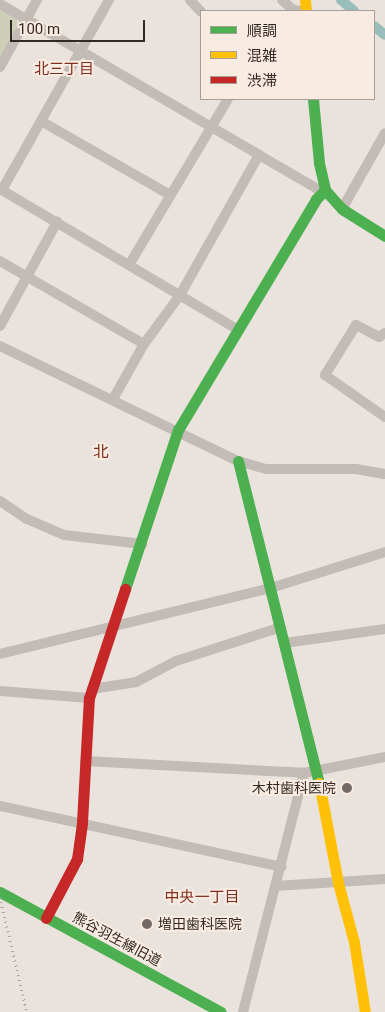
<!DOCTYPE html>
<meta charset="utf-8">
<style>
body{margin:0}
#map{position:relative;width:385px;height:1012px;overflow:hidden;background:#eae3dd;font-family:Roboto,"Noto Sans JP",sans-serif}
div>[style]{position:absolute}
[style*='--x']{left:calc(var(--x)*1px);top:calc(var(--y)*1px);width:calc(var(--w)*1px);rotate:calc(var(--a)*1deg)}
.green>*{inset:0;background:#cdcfb6}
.canal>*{height:10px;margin:-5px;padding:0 5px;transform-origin:5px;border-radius:5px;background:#99bdba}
.street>*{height:10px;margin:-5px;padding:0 5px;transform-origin:5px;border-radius:5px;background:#c3bbb6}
.fast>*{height:11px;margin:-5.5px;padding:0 5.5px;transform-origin:5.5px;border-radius:5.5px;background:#4caf50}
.slow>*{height:11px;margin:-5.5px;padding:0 5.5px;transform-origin:5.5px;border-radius:5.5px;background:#ffc107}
.jam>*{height:11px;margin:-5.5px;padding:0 5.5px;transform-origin:5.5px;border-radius:5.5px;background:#c62828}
.rail>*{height:2.5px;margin-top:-1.25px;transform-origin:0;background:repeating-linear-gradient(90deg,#aaa4a1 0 1px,transparent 0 5px)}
.dots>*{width:14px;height:14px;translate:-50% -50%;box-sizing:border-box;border:2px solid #f8ece2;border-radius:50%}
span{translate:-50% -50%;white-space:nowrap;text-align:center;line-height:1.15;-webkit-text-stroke:4px #f8ece2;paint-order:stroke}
.poi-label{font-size:14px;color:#332825}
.right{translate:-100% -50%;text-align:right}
.left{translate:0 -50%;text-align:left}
.street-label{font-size:14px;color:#332825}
.neighbourhood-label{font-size:15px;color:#812d1f}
.quarter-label{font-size:16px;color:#812d1f}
.legend{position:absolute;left:200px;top:10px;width:175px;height:90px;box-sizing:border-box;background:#f8ece2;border:1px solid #a99e96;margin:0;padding:6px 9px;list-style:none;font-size:15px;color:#332825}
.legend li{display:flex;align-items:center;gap:10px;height:25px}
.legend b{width:25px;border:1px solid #a99e96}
.scale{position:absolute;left:10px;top:20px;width:135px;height:22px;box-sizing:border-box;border:2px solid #332825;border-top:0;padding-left:6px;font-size:15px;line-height:18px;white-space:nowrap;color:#332825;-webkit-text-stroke:4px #f8ece2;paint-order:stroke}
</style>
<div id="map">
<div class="green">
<i style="clip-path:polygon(0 8px,16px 17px,18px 23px,0 59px)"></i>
</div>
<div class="canal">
<i style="--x:341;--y:0;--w:17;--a:40"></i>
<i style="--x:374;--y:26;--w:14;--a:39"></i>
</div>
<div class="street">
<i style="--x:190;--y:0;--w:16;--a:47"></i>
<i style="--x:282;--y:0;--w:15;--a:42"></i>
<i style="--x:293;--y:10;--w:8;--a:7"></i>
<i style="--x:0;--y:4;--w:300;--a:30.2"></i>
<i style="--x:259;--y:155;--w:66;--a:30.1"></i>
<i style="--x:316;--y:188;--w:9;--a:13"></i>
<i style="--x:0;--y:67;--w:77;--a:-61.1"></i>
<i style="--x:41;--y:121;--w:149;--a:29.8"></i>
<i style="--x:0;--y:189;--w:275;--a:30.6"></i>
<i style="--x:2;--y:190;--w:218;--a:-60.6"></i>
<i style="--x:342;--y:209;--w:87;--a:-60.5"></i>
<i style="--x:0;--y:261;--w:166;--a:30"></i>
<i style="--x:129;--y:265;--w:193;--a:-59.2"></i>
<i style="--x:0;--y:326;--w:119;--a:-61.3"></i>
<i style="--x:385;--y:333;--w:7;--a:146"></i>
<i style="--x:379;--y:337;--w:26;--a:-152"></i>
<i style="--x:356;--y:325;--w:59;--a:121.8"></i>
<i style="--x:325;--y:375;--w:73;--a:35"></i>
<i style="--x:0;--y:346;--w:264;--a:25.8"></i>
<i style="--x:238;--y:461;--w:29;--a:16"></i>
<i style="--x:266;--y:469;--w:90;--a:0"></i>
<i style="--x:356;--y:469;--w:29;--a:10"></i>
<i style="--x:113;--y:399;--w:63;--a:-60.6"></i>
<i style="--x:144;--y:344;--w:61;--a:-53.7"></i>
<i style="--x:180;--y:295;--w:161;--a:-60.6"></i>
<i style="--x:0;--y:501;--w:32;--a:34"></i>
<i style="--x:27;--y:519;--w:40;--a:23.4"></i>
<i style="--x:64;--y:535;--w:79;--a:6.6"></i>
<i style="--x:285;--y:643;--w:101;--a:-8"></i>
<i style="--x:0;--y:654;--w:279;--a:-13.7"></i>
<i style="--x:271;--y:588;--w:120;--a:-17.5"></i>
<i style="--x:92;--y:689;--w:45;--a:-9"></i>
<i style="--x:136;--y:682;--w:45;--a:-27.7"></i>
<i style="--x:176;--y:661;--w:110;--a:-17.9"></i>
<i style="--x:0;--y:691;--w:89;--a:4.5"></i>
<i style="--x:85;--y:761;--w:219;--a:3.1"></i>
<i style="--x:304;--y:773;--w:83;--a:-11.2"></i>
<i style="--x:0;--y:806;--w:288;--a:12.2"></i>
<i style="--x:275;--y:886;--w:110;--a:-3.6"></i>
<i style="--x:243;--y:1012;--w:247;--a:-75.7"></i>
</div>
<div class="fast">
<i style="--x:313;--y:99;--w:64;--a:84.6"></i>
<i style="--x:319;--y:163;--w:28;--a:77"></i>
<i style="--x:325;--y:190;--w:25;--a:48"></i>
<i style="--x:342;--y:209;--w:51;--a:32.1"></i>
<i style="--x:238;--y:461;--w:332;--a:75.9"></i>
<i style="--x:125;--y:589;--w:168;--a:-71.6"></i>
<i style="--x:178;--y:430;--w:269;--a:-59.1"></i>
<i style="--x:316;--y:199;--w:13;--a:-45"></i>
<i style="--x:0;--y:892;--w:251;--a:28.5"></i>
</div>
<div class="slow">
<i style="--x:305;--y:0;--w:11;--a:85"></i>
<i style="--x:319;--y:783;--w:102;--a:79.2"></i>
<i style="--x:338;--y:883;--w:61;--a:74.8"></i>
<i style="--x:354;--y:942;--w:71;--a:81.1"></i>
</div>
<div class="jam">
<i style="--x:46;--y:918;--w:67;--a:-62.3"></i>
<i style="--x:77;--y:859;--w:37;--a:-82"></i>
<i style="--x:82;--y:822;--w:124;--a:-86.8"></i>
<i style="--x:89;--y:698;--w:115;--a:-71.7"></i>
</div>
<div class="rail">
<i style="--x:0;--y:897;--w:118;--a:76.8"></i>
</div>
<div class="dots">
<i style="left:347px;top:788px;background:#736965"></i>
<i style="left:147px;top:924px;background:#736965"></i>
</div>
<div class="poi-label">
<span class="right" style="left:336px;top:788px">木村歯科医院</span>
<span class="left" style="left:158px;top:924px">増田歯科医院</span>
</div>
<div class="street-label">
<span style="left:117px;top:939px;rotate:28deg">熊谷羽生線旧道</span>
</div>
<div class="neighbourhood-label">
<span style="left:64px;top:70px">北三丁目</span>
<span style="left:202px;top:898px">中央一丁目</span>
</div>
<div class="quarter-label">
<span style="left:101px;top:452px">北</span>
</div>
<ul class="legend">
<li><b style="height:6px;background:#4caf50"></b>順調</li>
<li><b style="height:6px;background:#ffc107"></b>混雑</li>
<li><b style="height:6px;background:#c62828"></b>渋滞</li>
</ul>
<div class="scale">100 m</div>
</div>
